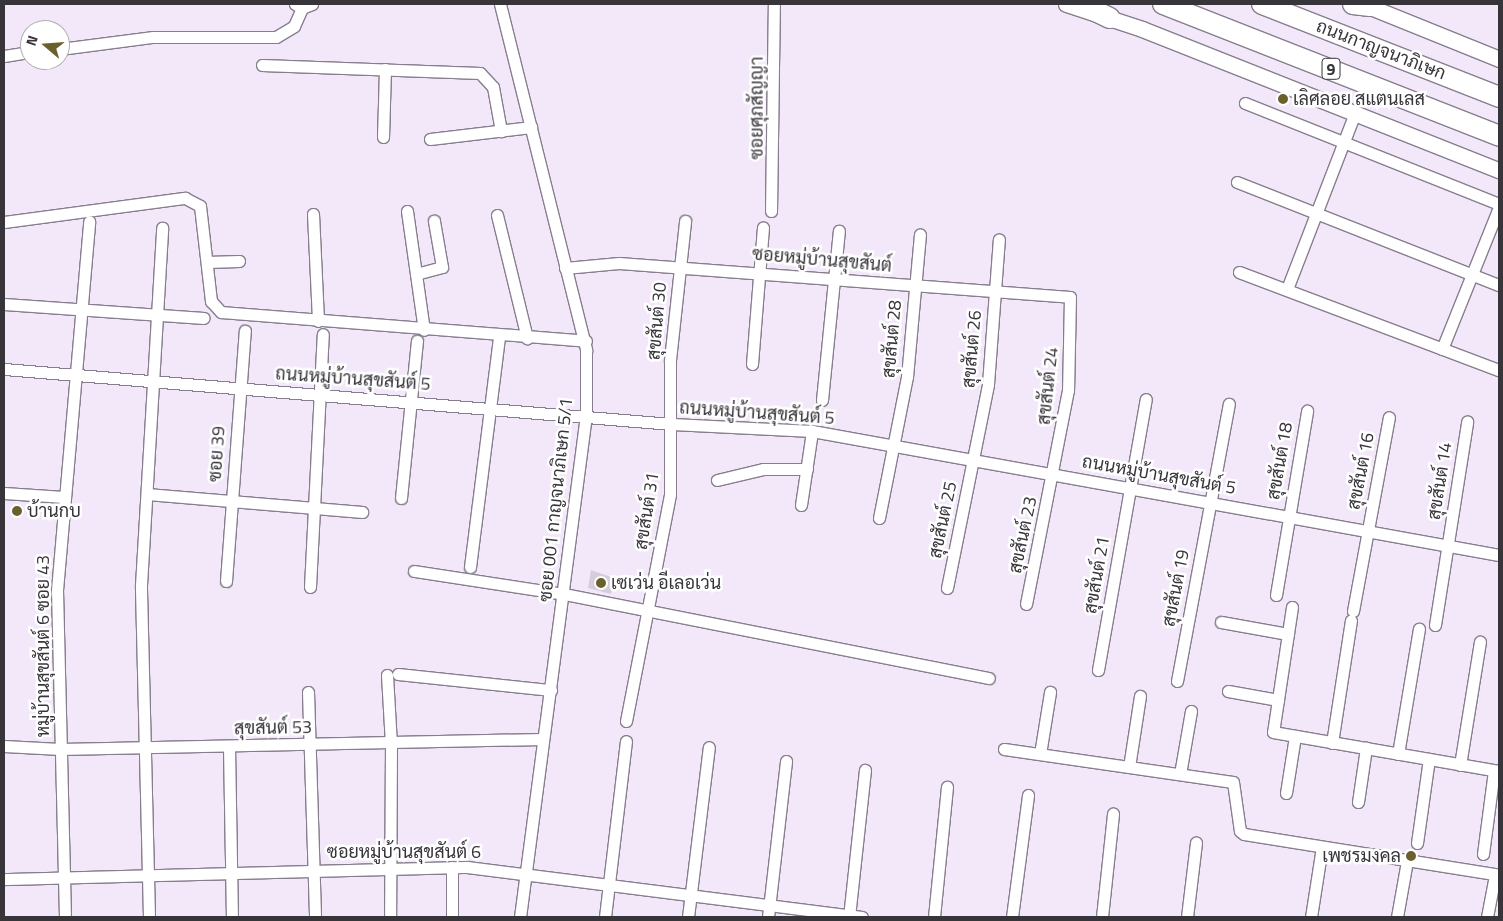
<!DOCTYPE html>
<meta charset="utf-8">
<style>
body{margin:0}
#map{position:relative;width:1503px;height:921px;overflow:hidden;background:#f2e8f9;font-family:"Titillium Web",Sarabun,sans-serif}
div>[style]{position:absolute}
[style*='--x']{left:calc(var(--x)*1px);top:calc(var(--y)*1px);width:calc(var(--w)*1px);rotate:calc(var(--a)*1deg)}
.building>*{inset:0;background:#d5ccdc}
.roads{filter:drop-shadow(1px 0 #877e8d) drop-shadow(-1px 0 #877e8d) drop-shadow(0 1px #877e8d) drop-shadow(0 -1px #877e8d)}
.street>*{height:11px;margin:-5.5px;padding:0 5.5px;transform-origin:5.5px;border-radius:5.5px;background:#fff}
.secondary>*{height:15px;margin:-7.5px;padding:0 7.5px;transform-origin:7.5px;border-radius:7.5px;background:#fff}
.highway>*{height:20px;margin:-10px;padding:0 10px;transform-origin:10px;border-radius:10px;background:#fff}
.dots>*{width:14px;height:14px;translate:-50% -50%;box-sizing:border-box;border:2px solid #fff;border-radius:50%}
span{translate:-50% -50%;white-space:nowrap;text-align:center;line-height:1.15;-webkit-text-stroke:5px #fff;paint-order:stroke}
.shield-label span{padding:1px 4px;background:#fff;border:1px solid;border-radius:4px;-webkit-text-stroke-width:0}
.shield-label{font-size:16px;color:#37343a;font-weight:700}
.street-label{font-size:18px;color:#37343a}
.poi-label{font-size:18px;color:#37343a}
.left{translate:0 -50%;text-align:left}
.right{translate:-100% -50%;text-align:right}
.frame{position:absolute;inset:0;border:5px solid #37343a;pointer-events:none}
.north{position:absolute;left:20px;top:20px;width:50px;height:50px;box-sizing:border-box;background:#fff;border:1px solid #afaeb0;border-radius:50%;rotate:288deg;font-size:14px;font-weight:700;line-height:20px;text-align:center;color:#37343a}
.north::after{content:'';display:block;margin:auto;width:18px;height:22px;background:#6b5f2c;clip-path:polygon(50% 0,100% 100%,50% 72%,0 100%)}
</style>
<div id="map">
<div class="building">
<i style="clip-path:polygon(591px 570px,614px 578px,611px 594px,588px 588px)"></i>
</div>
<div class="roads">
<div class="street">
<i style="--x:295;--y:4;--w:8;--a:30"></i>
<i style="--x:302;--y:8;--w:11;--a:-22"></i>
<i style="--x:500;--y:4;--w:357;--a:76"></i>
<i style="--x:586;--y:350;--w:65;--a:90"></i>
<i style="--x:586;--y:415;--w:506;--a:97.49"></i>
<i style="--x:60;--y:49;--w:94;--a:-7.4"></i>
<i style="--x:153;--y:37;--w:123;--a:0"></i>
<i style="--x:276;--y:37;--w:21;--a:-31"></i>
<i style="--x:294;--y:26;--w:20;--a:-66"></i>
<i style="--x:4;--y:56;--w:26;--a:-9"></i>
<i style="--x:262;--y:65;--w:218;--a:2.1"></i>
<i style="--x:480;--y:73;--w:19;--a:47"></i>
<i style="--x:493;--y:87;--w:45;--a:79.7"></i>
<i style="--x:1245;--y:103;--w:273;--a:21.7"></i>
<i style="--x:383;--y:137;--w:68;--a:-88.3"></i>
<i style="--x:430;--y:139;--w:102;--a:-6.8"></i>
<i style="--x:1237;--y:182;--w:282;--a:21.5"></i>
<i style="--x:407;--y:211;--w:120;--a:81.9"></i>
<i style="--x:771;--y:211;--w:207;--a:-89.2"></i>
<i style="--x:313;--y:214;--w:107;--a:87.3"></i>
<i style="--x:497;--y:215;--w:127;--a:76.3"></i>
<i style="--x:4;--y:222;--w:183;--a:-7.6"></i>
<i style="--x:185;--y:198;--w:17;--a:28"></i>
<i style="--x:200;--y:206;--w:96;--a:83.4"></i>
<i style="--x:211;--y:301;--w:15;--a:48"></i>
<i style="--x:221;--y:312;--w:366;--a:4.5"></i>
<i style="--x:207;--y:262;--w:32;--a:-2"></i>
<i style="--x:565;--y:268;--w:54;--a:-5.3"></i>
<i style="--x:619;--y:263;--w:452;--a:4.3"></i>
<i style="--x:1070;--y:297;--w:93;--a:91.2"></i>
<i style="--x:1068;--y:390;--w:218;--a:101.1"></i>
<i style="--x:1239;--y:272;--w:278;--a:20.7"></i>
<i style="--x:416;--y:274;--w:27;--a:-15"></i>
<i style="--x:442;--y:267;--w:47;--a:-99.9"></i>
<i style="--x:1287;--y:289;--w:189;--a:-68.9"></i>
<i style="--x:4;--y:304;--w:200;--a:4"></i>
<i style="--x:1442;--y:349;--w:153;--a:-68.1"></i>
<i style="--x:752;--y:364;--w:137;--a:-85.4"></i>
<i style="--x:4;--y:369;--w:670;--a:4.71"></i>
<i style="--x:672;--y:424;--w:140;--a:2.9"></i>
<i style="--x:812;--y:431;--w:698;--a:10.23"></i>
<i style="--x:822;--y:400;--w:170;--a:-84.3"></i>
<i style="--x:717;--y:480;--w:47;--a:-13.4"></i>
<i style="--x:763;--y:469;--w:44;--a:0"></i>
<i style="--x:4;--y:493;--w:60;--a:3.8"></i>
<i style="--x:147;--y:494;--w:216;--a:4.8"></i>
<i style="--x:401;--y:498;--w:158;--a:-84.2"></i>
<i style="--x:801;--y:505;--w:75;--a:-81.5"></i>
<i style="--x:879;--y:518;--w:144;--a:-78.8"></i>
<i style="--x:907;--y:377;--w:143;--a:-84.8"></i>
<i style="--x:470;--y:567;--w:233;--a:-82.8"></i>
<i style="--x:414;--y:571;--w:152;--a:8.7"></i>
<i style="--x:564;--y:594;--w:433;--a:11.2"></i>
<i style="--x:226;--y:581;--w:251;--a:-85.7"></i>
<i style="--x:310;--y:587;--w:253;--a:-87.1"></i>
<i style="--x:947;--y:588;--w:208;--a:-78.6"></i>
<i style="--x:988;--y:384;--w:145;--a:-85.7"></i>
<i style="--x:1276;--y:595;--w:187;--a:-80.4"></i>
<i style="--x:1292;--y:607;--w:126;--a:98.6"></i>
<i style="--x:1273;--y:732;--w:229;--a:9.8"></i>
<i style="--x:1353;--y:611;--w:197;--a:-79.5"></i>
<i style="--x:1221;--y:622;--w:68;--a:10.2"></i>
<i style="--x:1435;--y:625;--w:206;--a:-81"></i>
<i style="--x:1098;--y:670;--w:275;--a:-80"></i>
<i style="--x:398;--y:674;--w:154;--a:6"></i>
<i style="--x:387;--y:675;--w:69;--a:86.7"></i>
<i style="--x:391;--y:744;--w:173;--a:90.3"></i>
<i style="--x:1177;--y:681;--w:282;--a:-79.4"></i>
<i style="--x:1228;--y:691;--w:51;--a:10.2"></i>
<i style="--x:308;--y:692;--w:225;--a:88.2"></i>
<i style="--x:626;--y:721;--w:231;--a:-79"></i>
<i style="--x:670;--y:494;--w:134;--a:-90"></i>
<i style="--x:670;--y:360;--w:140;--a:-83.8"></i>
<i style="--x:1332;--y:743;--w:124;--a:-81.2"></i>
<i style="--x:4;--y:746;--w:56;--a:3.1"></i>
<i style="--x:60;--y:749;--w:483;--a:-1.2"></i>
<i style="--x:229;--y:747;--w:170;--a:89"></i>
<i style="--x:1004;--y:749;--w:231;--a:8.2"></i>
<i style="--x:1233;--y:782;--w:49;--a:81.9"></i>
<i style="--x:1240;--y:831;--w:5;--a:37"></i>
<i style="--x:1244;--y:834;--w:258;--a:9.1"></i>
<i style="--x:1040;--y:754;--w:63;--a:-80.8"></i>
<i style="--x:1398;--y:754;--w:127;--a:-80.5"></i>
<i style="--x:1460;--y:765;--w:125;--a:-80.8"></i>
<i style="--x:1129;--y:767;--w:72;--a:-81.2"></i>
<i style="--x:1180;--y:774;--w:64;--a:-80.1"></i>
<i style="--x:1286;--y:793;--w:58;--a:-81"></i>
<i style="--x:1358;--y:802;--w:55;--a:-81.6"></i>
<i style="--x:1417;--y:843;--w:85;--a:-81.9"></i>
<i style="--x:1483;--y:854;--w:84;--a:-82.5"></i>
<i style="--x:4;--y:879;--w:463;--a:-1.5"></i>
<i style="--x:467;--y:867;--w:398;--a:7.2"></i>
<i style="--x:65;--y:917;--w:327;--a:-91.4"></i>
<i style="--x:57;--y:590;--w:370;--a:-85"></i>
<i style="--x:149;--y:917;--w:332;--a:-91.4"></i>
<i style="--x:141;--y:585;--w:358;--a:-86.6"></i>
<i style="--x:452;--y:917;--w:50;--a:-90"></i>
<i style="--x:605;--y:917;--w:177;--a:-83.2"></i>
<i style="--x:688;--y:917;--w:171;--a:-83"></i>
<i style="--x:768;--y:917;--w:157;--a:-83.4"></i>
<i style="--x:849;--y:917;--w:148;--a:-83.8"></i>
<i style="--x:934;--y:917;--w:131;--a:-84.3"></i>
<i style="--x:1012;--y:917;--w:123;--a:-82.5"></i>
<i style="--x:1102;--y:917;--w:104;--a:-83.9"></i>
<i style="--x:1187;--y:917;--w:75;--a:-83.1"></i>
<i style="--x:1311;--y:917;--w:71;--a:-81.1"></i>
<i style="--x:1397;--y:917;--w:57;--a:-79.9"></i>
<i style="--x:1487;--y:917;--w:43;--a:-79.2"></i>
</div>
<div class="secondary">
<i style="--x:1066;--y:4;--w:80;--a:18.2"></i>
<i style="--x:1142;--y:29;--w:384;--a:21.6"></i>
<i style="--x:1363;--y:4;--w:147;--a:22"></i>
</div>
<div class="highway">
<i style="--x:1081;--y:4;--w:32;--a:26"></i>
<i style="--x:1163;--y:4;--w:361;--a:21.4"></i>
<i style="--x:1262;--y:4;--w:255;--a:21.4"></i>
<i style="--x:1353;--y:4;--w:17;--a:7"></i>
</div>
</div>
<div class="dots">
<i style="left:1283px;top:99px;background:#6b5f2c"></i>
<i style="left:17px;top:511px;background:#6b5f2c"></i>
<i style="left:601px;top:583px;background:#6b5f2c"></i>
<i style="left:1411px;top:856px;background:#6b5f2c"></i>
</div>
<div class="shield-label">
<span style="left:1331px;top:69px">9</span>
</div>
<div class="street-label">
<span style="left:1381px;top:50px;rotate:21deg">ถนนกาญจนาภิเษก</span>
<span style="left:757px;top:108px;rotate:-90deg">ซอยศุภสัญญา</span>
<span style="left:822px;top:260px;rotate:5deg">ซอยหมู่บ้านสุขสันต์</span>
<span style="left:657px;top:321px;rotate:-85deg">สุขสันต์ 30</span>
<span style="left:892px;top:339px;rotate:-85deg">สุขสันต์ 28</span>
<span style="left:972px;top:349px;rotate:-85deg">สุขสันต์ 26</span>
<span style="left:353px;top:379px;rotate:4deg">ถนนหมู่บ้านสุขสันต์ 5</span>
<span style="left:1048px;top:386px;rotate:-84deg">สุขสันต์ 24</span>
<span style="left:757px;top:413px;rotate:4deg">ถนนหมู่บ้านสุขสันต์ 5</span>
<span style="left:217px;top:454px;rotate:-86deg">ซอย 39</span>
<span style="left:1280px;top:461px;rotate:-80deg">สุขสันต์ 18</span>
<span style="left:1361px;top:471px;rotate:-79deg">สุขสันต์ 16</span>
<span style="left:1159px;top:475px;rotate:10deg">ถนนหมู่บ้านสุขสันต์ 5</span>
<span style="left:1440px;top:481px;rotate:-81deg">สุขสันต์ 14</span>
<span style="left:556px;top:500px;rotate:-84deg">ซอย 001 กาญจนาภิเษก 5/1</span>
<span style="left:647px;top:511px;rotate:-81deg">สุขสันต์ 31</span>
<span style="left:943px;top:520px;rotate:-78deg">สุขสันต์ 25</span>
<span style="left:1023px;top:535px;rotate:-78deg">สุขสันต์ 23</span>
<span style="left:1097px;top:575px;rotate:-80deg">สุขสันต์ 21</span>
<span style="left:1176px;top:588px;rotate:-79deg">สุขสันต์ 19</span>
<span style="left:43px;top:646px;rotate:-90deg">หมู่บ้านสุขสันต์ 6 ซอย 43</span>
<span style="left:273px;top:728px;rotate:-1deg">สุขสันต์ 53</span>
<span style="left:404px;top:852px">ซอยหมู่บ้านสุขสันต์ 6</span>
</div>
<div class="poi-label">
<span class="left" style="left:1293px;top:99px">เลิศลอย สแตนเลส</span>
<span class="left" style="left:27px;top:511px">บ้านกบ</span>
<span class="left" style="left:611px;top:583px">เซเว่น อีเลอเว่น</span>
<span class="right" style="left:1401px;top:856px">เพชรมงคล</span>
</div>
<div class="frame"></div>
<div class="north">N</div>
</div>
